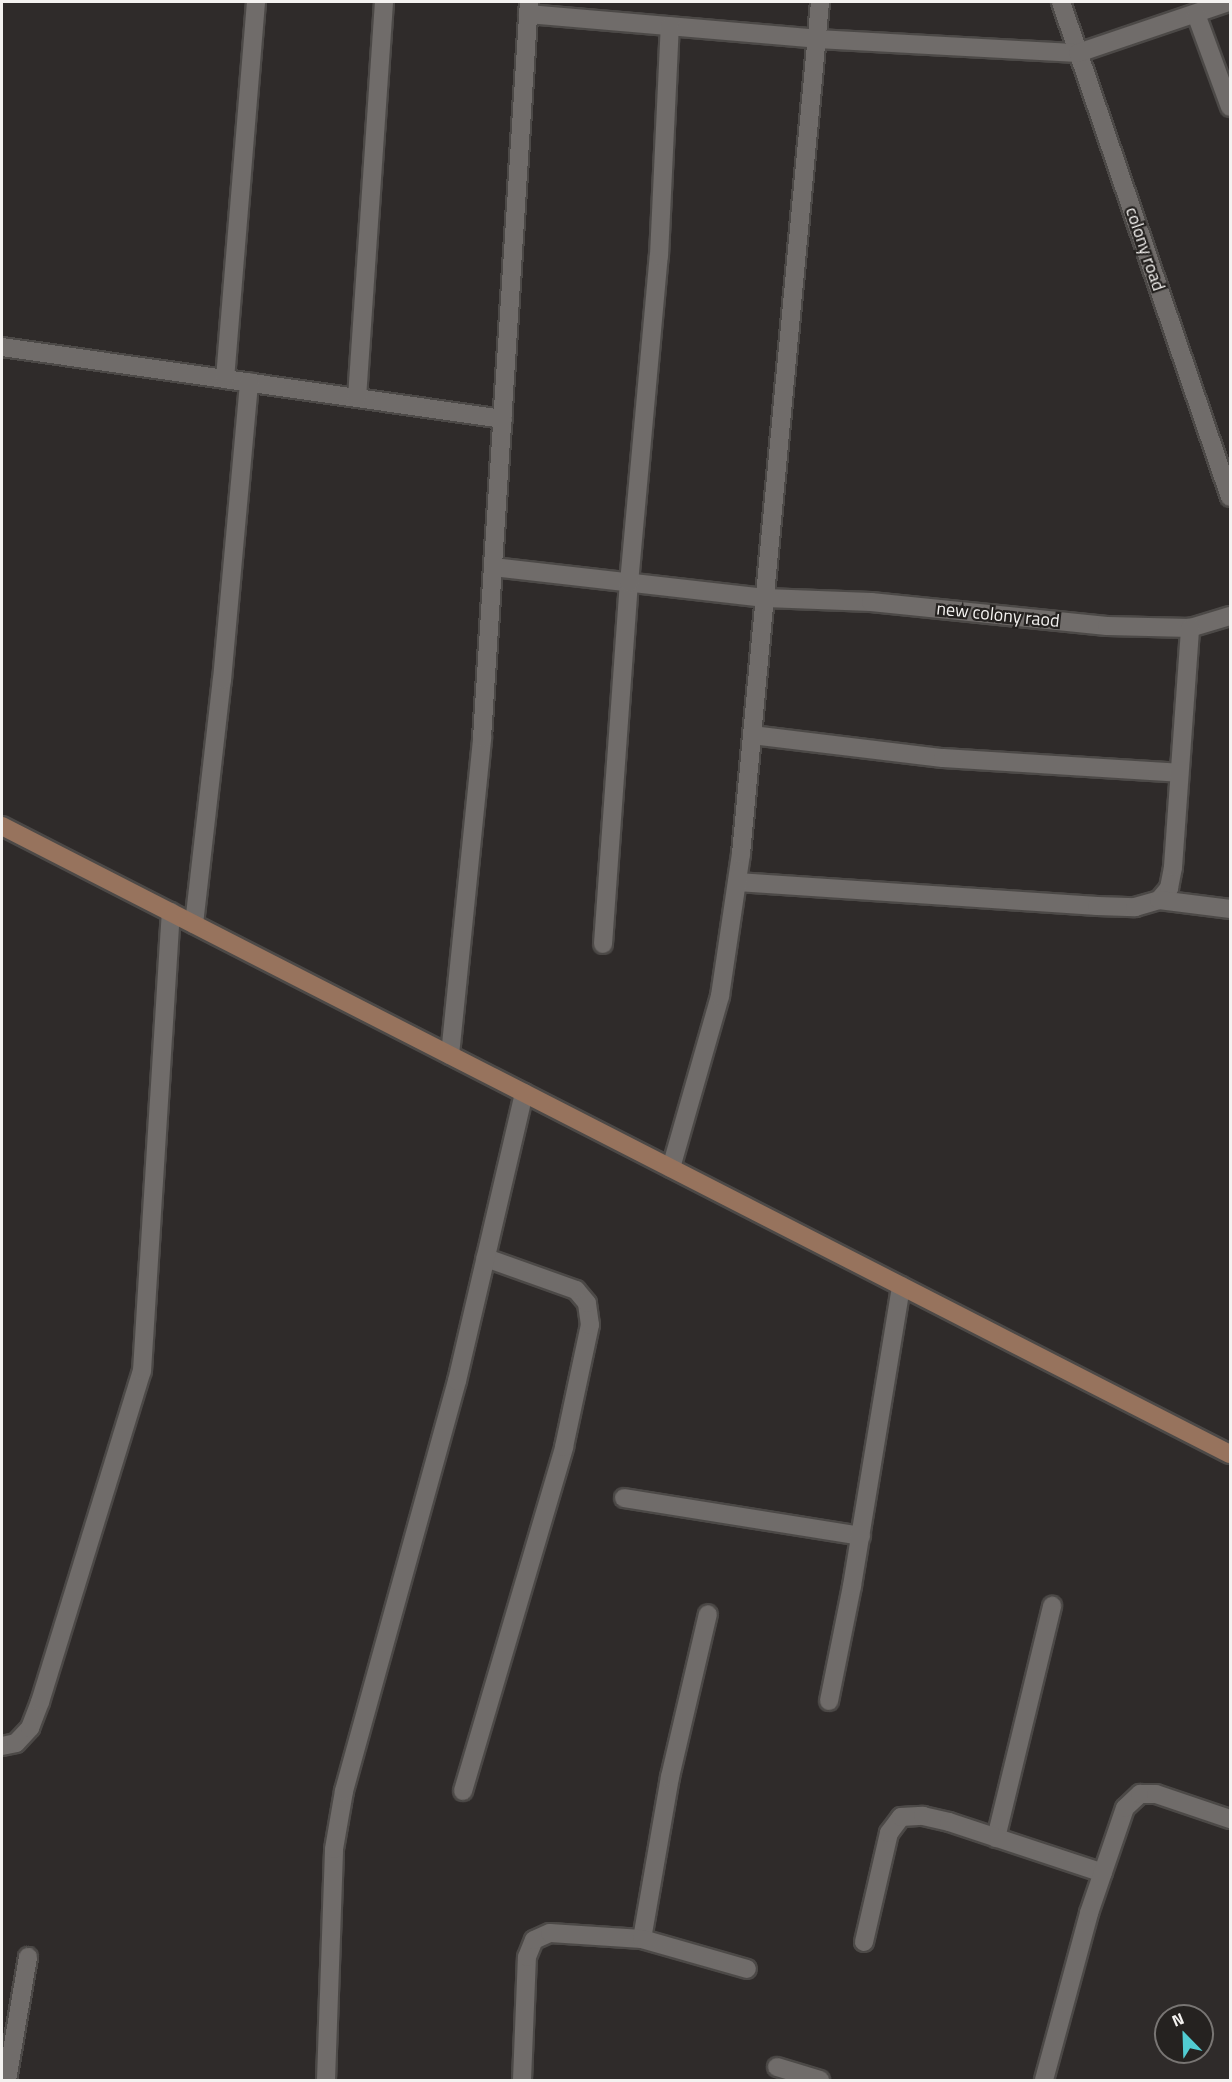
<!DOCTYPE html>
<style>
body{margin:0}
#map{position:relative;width:1232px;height:2082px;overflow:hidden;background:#2f2b2a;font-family:"Titillium Web",sans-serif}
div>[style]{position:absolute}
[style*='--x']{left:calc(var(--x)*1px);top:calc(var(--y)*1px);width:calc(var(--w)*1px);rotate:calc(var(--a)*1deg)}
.roads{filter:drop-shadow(2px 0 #4c4947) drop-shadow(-2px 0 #4c4947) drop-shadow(0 2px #4c4947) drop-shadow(0 -2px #4c4947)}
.street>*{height:18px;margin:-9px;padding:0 9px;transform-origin:9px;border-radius:9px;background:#706c6a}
.secondary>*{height:18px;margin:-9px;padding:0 9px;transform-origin:9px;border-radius:9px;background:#97735d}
span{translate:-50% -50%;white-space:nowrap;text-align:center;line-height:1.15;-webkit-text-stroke:4.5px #252220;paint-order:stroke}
.street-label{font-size:18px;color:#f4f2f0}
.frame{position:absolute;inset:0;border:3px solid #f4f2f0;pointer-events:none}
.north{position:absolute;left:1154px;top:2004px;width:60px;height:60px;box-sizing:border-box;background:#252220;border:2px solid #787573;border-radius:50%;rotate:337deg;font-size:16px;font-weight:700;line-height:24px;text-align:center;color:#f4f2f0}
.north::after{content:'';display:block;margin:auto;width:21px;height:27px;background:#51ccd2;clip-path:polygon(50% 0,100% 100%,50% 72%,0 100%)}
</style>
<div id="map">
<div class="roads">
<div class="street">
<i style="--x:1061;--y:2;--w:523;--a:71.15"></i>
<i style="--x:528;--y:14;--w:290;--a:4.9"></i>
<i style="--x:817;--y:39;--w:261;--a:3.1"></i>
<i style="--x:1078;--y:53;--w:159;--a:-18.7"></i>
<i style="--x:1196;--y:14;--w:99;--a:69.9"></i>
<i style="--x:2;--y:347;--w:506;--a:8.18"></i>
<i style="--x:225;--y:379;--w:378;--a:-85.3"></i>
<i style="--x:357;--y:398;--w:397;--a:-86.1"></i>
<i style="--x:493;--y:567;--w:274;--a:6.5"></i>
<i style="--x:765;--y:598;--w:106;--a:2.2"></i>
<i style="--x:871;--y:602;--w:237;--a:5.8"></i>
<i style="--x:1107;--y:626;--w:83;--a:1.4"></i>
<i style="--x:1190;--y:628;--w:42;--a:-16.7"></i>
<i style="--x:752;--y:735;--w:192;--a:6.9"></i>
<i style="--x:943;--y:758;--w:236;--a:3.6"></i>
<i style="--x:737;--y:882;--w:361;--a:3.8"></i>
<i style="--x:1097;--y:906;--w:38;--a:2"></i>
<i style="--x:1135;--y:907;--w:25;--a:-16"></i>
<i style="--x:1159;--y:900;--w:16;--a:-50"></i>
<i style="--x:1169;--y:888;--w:21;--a:-79"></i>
<i style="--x:1173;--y:867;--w:240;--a:-85.9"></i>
<i style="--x:1159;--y:900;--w:72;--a:7.2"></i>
<i style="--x:194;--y:924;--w:246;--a:-83.5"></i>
<i style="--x:222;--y:680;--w:299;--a:-84.8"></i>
<i style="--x:603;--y:944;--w:362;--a:-85.9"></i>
<i style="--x:629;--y:583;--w:328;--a:-84.8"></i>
<i style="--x:659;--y:256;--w:230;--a:-87.3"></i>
<i style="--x:450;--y:1055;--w:319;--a:-84.2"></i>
<i style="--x:482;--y:738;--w:737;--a:-86.35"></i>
<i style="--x:671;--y:1168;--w:179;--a:-74.1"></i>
<i style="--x:720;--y:996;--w:144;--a:-81.6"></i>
<i style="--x:741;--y:854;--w:856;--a:-84.7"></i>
<i style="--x:624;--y:1498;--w:240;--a:9.1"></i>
<i style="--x:829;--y:1701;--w:117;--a:-78.7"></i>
<i style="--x:852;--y:1586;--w:304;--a:-80.7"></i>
<i style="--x:2;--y:1746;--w:14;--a:-12"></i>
<i style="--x:16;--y:1743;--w:21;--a:-47"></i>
<i style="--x:30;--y:1728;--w:28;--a:-69"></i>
<i style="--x:40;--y:1702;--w:346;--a:-72.9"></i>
<i style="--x:142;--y:1371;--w:460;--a:-86.4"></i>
<i style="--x:463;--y:1791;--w:359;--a:-73.6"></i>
<i style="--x:564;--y:1447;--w:125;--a:-78"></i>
<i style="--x:590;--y:1325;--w:22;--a:-98"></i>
<i style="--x:587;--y:1303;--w:17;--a:-130"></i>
<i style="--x:576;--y:1290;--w:96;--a:-160.4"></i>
<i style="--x:996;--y:1838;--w:239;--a:-76.4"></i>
<i style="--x:642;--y:1939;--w:164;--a:-80.2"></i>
<i style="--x:670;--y:1777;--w:167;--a:-76.9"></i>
<i style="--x:864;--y:1942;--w:112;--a:-77.1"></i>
<i style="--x:889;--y:1833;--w:20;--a:-53"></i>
<i style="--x:901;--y:1817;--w:22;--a:-3"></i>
<i style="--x:923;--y:1816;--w:27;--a:13"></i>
<i style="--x:949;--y:1822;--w:162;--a:18.3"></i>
<i style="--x:777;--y:2067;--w:45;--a:16.8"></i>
<i style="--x:7;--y:2080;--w:125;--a:-80.3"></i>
<i style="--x:326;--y:2080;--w:231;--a:-88"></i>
<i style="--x:334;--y:1849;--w:59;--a:-80.2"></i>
<i style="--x:344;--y:1791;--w:425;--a:-74.6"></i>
<i style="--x:457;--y:1381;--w:296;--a:-76.9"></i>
<i style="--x:522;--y:2080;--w:123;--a:-87.7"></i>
<i style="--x:527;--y:1957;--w:18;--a:-68"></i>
<i style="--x:534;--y:1940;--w:17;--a:-24"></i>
<i style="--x:550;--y:1933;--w:92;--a:3.7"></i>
<i style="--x:642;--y:1939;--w:109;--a:15.9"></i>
<i style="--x:1044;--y:2080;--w:173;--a:-74.9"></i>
<i style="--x:1089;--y:1913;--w:111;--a:-71.1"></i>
<i style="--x:1125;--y:1808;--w:21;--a:-43"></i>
<i style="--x:1140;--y:1794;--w:16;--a:0"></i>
<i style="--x:1156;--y:1794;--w:78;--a:18.7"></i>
</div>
<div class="secondary">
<i style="--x:2;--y:826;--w:1379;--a:27.09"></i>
</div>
</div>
<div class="street-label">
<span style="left:1145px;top:249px;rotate:71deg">colony road</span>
<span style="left:998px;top:615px;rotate:6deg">new colony raod</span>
</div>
<div class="frame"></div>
<div class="north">N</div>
</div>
